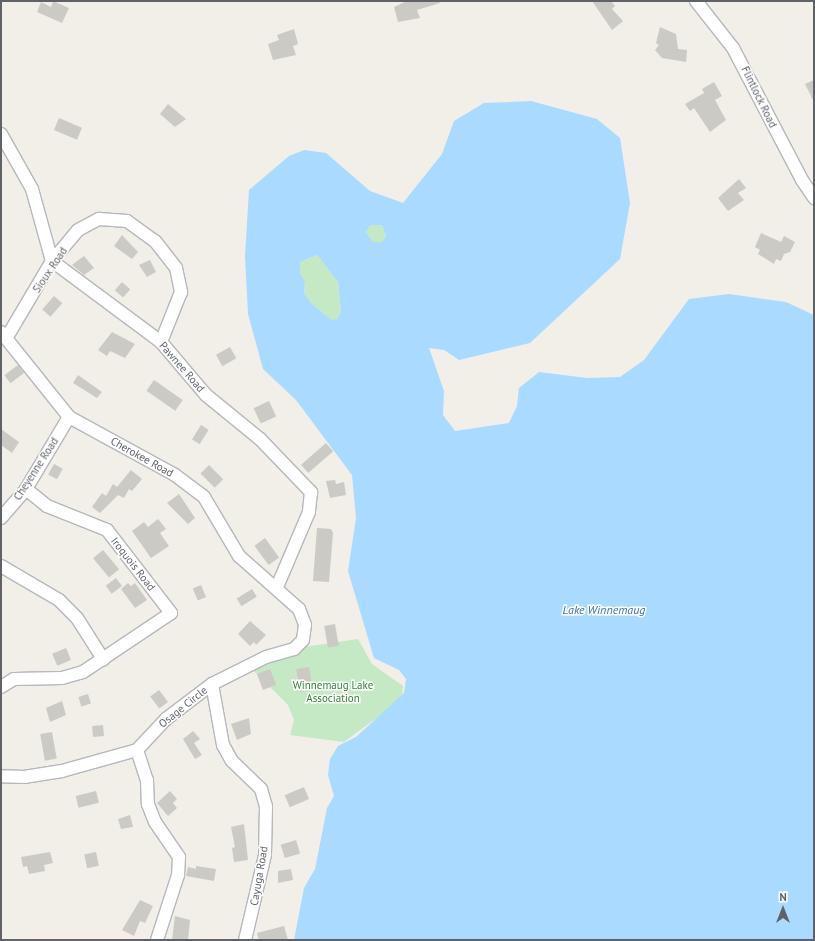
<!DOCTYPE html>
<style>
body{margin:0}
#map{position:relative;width:815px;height:941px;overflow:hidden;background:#f1efe8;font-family:"PT Sans",sans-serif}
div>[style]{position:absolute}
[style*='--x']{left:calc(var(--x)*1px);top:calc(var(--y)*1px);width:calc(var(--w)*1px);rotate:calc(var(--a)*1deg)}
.green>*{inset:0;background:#c5e8c5}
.water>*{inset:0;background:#aadaff}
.building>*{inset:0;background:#cccac5;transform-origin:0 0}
.roads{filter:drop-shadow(1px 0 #b5b8bc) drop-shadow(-1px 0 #b5b8bc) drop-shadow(0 1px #b5b8bc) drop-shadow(0 -1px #b5b8bc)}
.street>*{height:12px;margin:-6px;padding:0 6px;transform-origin:6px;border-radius:6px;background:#fff}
span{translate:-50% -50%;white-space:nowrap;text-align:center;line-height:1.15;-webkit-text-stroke:3px #fff;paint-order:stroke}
.street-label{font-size:11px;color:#5f6368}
.park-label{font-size:11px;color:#348238}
.water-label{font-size:12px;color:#4174aa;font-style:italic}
.frame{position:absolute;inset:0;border:2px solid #5f6368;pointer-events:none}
.north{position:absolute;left:763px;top:889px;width:40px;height:40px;-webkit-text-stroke:3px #fff;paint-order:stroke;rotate:0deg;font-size:11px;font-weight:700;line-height:16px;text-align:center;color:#5f6368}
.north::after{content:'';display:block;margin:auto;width:14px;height:18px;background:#5f6368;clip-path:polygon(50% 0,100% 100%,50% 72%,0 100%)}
</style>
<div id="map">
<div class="green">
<i style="clip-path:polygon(370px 224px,382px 225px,386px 236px,382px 242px,373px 242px,366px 232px)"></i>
<i style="clip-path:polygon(317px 255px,338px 282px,341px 311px,339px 319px,331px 321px,312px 304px,304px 293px,305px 281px,300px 273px,300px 262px)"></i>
<i style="clip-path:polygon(358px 639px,372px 664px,403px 686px,402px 699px,344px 742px,290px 735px,294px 720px,288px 705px,251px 668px,270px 652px)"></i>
</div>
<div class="water">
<i style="clip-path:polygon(evenodd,531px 101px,597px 119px,620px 138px,630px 203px,620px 259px,530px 343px,459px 360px,444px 350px,429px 348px,444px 391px,443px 415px,455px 431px,509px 423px,517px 406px,519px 388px,539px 372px,587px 378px,620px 377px,644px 360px,689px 299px,729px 294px,786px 302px,814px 315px,814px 940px,294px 940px,304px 888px,315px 869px,327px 808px,334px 796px,328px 775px,330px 759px,338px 746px,356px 737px,404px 693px,406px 679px,399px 670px,374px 658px,348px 571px,356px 518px,352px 475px,296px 400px,263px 369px,248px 314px,245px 256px,249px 190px,289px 156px,304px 150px,326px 153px,370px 191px,403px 203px,442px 154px,454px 121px,484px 103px,531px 101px,370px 225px,382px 225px,386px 236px,382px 242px,373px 242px,366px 232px,370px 225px,531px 101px,317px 255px,338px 282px,341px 311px,338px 319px,331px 320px,312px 304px,304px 293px,305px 281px,300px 273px,300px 262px,317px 255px)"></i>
</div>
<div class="building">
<i style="clip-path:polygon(53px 1px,69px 8px,62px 23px,37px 12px,41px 2px,51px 7px)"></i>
<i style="clip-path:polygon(407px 1px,439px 1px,440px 3px,417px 10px,420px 18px,398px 22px,394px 7px)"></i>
<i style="clip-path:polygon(592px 1px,611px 1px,615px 6px,612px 9px,623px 21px,612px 30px)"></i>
<i style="clip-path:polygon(660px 27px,676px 34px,678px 49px,687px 50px,686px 62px,662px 58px,655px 50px,659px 45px,656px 43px)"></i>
<i style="clip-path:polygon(294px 29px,298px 44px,293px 46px,296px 55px,273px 60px,268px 44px,279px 40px,277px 35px)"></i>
<i style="clip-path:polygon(814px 80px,814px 102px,805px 84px)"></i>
<i style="clip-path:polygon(714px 82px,722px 96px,715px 100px,726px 120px,710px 132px,694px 108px,690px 111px,685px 104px,704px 93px,702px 89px)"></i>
<i style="clip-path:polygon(168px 104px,186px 119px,175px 127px,160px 114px)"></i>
<i style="left:59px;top:118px;width:25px;height:13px;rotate:23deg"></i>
<i style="clip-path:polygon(739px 179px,746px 188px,738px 193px,744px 200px,728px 211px,718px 198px)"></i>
<i style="clip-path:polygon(761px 233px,781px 242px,784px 236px,795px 242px,790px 252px,784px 254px,781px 261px,776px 259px,774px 264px,758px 254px,760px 250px,755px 247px)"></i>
<i style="clip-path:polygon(122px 235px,138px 252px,132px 259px,114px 246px)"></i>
<i style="clip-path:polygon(84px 256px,94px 268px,84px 275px,72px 265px)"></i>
<i style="clip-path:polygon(150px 260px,156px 272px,147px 277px,139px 265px)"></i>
<i style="left:122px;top:282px;width:11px;height:11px;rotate:41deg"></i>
<i style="left:54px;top:296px;width:11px;height:18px;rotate:41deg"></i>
<i style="clip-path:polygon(112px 332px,135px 344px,125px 358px,110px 351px,107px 356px,98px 350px)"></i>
<i style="left:230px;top:347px;width:13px;height:16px;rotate:61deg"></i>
<i style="left:18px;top:365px;width:10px;height:17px;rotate:53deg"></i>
<i style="clip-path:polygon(78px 375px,102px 392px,97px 398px,73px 383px)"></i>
<i style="left:154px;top:380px;width:35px;height:13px;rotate:35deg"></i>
<i style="left:269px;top:401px;width:17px;height:17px;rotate:65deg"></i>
<i style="left:201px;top:425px;width:9px;height:17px;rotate:32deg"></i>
<i style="clip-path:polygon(1px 429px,19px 442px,12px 453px,1px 445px)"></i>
<i style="left:326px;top:443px;width:11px;height:33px;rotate:49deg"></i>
<i style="left:54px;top:464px;width:10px;height:12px;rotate:29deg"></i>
<i style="left:209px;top:465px;width:20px;height:12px;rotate:45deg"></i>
<i style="clip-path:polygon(131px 470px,142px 479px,132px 491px,129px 489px,124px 498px,118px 495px,100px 513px,92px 507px,102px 493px,106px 496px,113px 484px,117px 487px)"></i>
<i style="clip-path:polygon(335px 480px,336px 484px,344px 482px,346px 495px,330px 498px,326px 481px)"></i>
<i style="clip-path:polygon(179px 494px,195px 518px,188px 524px,167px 503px)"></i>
<i style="clip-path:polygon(158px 519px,166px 529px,160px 533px,169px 546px,151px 558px,132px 531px,144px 522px,148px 527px)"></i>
<i style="clip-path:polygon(317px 528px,331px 529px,333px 533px,329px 582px,313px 581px)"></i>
<i style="left:265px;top:538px;width:24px;height:13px;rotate:54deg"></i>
<i style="left:103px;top:550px;width:25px;height:13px;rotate:50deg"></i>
<i style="left:116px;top:578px;width:10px;height:13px;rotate:53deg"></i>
<i style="clip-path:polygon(128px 583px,131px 586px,135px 583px,147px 600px,135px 608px,121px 589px)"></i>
<i style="left:201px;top:585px;width:13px;height:9px;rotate:67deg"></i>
<i style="left:252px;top:589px;width:9px;height:18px;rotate:58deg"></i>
<i style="clip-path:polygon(250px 621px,266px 635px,256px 645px,254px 642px,250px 646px,238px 634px)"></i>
<i style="left:335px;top:624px;width:22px;height:11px;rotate:80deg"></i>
<i style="left:66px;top:648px;width:13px;height:15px;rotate:67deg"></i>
<i style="left:309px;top:667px;width:23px;height:13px;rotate:80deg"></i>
<i style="left:270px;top:669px;width:17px;height:14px;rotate:69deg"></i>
<i style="left:159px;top:690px;width:15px;height:11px;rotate:53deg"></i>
<i style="left:88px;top:694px;width:10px;height:10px;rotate:73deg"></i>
<i style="clip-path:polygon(62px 701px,66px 715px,50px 722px,46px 708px)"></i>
<i style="clip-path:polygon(249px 718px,251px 734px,237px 740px,231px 724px)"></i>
<i style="left:103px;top:725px;width:11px;height:11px;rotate:85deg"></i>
<i style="clip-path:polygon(193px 731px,200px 739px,194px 743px,202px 755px,195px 759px,183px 739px)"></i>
<i style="left:52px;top:732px;width:27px;height:12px;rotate:80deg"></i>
<i style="left:304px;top:787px;width:13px;height:21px;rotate:67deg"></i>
<i style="left:96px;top:791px;width:12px;height:21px;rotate:76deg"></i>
<i style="clip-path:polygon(170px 791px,177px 799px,173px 803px,177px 808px,168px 816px,157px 803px)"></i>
<i style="clip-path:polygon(130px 815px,133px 827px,121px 829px,118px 819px)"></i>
<i style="clip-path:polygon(244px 824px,248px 860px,234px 862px,232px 848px,235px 847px,231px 827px)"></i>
<i style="left:296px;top:840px;width:14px;height:16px;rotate:73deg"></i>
<i style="clip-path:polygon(50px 852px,53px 863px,44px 865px,45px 871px,29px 874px,27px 866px,23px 867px,21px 857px)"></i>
<i style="left:96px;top:852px;width:14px;height:12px;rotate:78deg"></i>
<i style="clip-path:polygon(196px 866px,216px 869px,214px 881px,186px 876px,188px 867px,196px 869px)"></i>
<i style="clip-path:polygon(291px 869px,293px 880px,278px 883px,278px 871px)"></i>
<i style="clip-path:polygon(140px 900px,153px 906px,145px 923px,140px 921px,134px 936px,122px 930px)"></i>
<i style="clip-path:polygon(175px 916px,190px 920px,188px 940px,172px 940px)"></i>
<i style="clip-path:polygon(284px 926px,288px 940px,259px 940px,257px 933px)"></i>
</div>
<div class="roads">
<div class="street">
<i style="--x:696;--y:1;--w:60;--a:51.8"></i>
<i style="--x:733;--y:48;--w:149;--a:62.4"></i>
<i style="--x:802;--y:180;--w:22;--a:56"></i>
<i style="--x:1;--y:134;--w:63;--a:60.6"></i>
<i style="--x:32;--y:189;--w:75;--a:74.5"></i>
<i style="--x:52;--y:261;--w:136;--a:36.6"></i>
<i style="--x:161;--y:342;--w:70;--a:49.7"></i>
<i style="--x:206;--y:395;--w:70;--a:39.2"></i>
<i style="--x:260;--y:439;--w:74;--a:46.1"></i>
<i style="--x:311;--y:492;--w:20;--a:96"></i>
<i style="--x:309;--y:512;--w:82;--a:113.1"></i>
<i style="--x:1;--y:332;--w:109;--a:51.3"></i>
<i style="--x:69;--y:417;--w:121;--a:28.7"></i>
<i style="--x:175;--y:475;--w:36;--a:37"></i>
<i style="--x:204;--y:497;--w:69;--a:59.3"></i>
<i style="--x:239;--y:556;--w:80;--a:41.5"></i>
<i style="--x:299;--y:609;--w:17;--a:69"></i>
<i style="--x:305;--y:625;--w:15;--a:98"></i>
<i style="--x:303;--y:640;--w:13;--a:135"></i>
<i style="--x:294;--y:649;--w:29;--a:164"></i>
<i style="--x:266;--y:657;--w:60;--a:153.4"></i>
<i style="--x:212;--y:684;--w:58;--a:142.7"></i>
<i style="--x:166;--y:719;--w:42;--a:133.1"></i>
<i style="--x:137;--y:750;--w:78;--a:164.4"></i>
<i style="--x:62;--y:771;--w:37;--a:171"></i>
<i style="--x:25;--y:777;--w:24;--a:-178"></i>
<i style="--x:7;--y:337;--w:88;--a:-59.4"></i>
<i style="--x:52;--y:261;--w:40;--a:-50"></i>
<i style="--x:78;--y:230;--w:24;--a:-28"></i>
<i style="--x:99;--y:219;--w:28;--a:4"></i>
<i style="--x:127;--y:221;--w:34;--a:36"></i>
<i style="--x:155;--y:241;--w:34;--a:52"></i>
<i style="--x:176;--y:268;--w:25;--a:78"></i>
<i style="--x:181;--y:292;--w:54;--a:111.8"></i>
<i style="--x:1;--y:518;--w:38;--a:-49"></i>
<i style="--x:26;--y:489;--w:84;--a:-59.2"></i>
<i style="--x:1;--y:566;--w:67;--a:30.4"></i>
<i style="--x:59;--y:600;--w:25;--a:45"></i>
<i style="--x:77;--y:618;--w:49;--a:57.6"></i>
<i style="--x:212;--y:684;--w:62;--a:79.8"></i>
<i style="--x:223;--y:745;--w:18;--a:61"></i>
<i style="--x:232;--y:761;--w:40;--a:44"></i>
<i style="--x:261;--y:789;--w:18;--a:74"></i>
<i style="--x:266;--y:806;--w:49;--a:91.2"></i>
<i style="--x:265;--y:855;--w:87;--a:103.2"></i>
<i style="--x:1;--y:687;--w:15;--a:-32"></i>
<i style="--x:14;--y:679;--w:48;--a:-1.2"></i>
<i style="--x:62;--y:678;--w:22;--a:-16"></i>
<i style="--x:83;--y:672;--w:106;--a:-33.8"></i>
<i style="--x:171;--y:613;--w:105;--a:-127.6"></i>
<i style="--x:107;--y:530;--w:65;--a:-158.2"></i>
<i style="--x:47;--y:506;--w:27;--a:-141"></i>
<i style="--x:137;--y:750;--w:32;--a:72"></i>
<i style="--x:147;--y:780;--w:24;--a:88"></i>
<i style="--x:148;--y:804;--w:19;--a:69"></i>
<i style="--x:155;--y:822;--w:42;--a:55.6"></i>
<i style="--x:179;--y:857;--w:18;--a:93"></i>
<i style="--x:178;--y:875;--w:68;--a:107.9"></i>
</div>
</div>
<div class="street-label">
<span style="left:759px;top:97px;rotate:64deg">Flintlock Road</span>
<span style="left:50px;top:270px;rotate:-56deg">Sioux Road</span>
<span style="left:182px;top:367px;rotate:49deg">Pawnee Road</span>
<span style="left:142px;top:457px;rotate:29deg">Cherokee Road</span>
<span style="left:36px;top:469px;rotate:-57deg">Cheyenne Road</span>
<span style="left:133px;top:564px;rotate:52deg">Iroquois Road</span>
<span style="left:183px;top:707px;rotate:-39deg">Osage Circle</span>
<span style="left:259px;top:876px;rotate:-80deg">Cayuga Road</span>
</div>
<div class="park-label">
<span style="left:333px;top:692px">Winnemaug Lake<br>Association</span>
</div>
<div class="water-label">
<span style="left:604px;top:610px">Lake Winnemaug</span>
</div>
<div class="frame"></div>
<div class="north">N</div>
</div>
